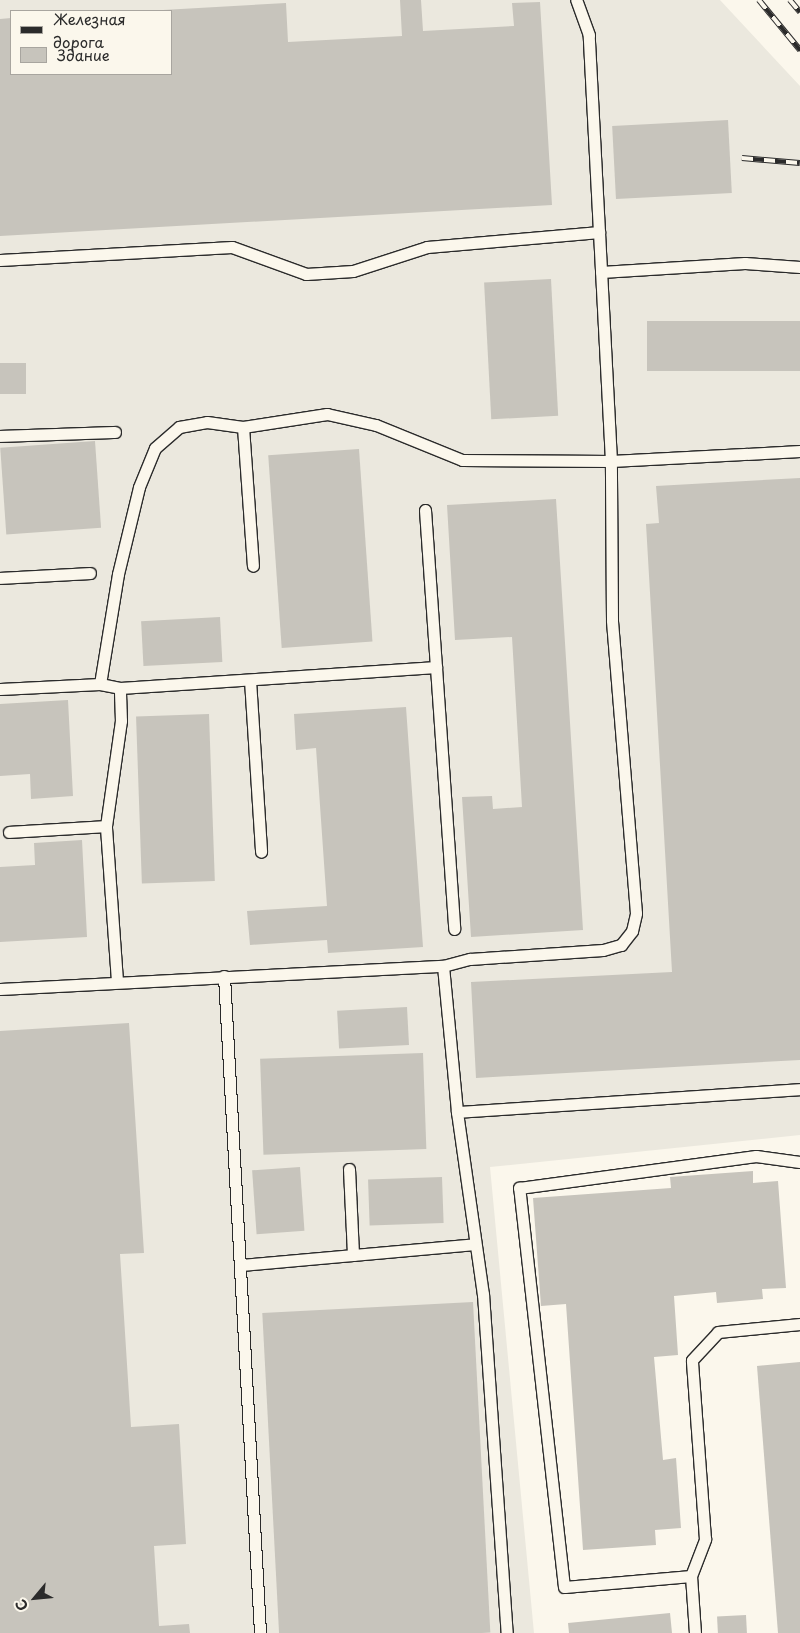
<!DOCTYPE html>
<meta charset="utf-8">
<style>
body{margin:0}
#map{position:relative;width:800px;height:1633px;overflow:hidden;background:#fbf7ec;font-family:"Playpen Sans",sans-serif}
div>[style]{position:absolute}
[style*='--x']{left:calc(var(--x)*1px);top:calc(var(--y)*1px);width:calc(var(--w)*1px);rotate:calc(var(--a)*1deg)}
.built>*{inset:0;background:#ebe8de}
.building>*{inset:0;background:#c7c4bc;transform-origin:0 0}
.path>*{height:3px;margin-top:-1.5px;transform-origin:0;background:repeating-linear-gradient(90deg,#2b2b2b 0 4px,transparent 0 8px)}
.roads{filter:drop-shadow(1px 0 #2b2b2b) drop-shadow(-1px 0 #2b2b2b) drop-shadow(0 1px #2b2b2b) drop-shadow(0 -1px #2b2b2b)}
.lane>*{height:11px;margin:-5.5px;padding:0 5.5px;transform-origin:5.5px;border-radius:5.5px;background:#fbf7ec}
.rail>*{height:5.5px;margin-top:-2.75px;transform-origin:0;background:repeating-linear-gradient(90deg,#fbf7ec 0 11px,#2b2b2b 0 22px);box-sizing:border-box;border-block:1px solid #2b2b2b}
span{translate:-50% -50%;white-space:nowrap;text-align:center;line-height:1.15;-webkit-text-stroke:4.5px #fbf7ec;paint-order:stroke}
.legend{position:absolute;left:10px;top:10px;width:162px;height:65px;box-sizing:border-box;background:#fbf7ec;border:1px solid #a8a59f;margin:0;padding:6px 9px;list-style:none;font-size:15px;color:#2b2b2b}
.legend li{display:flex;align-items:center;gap:10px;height:25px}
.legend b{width:25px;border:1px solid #a8a59f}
.north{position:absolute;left:10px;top:1573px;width:50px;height:50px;-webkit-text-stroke:4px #fbf7ec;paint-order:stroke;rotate:242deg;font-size:14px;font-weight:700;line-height:20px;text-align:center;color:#2b2b2b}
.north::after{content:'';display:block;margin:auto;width:18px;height:22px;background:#2b2b2b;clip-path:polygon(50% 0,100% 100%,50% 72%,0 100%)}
</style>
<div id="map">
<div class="built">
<i style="clip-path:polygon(evenodd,0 0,720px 0,800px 86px,800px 1135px,490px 1167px,534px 1633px,0 1633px,0 0,11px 11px,171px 11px,171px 74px,11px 74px,11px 11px)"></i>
</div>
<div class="building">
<i style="clip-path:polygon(400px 0,421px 0,423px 31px,514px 26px,512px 3px,540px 2px,552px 205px,0 236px,0 19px,11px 18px,11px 74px,171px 74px,171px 11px,163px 10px,286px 3px,288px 42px,402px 36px)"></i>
<i style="left:728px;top:120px;width:73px;height:116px;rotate:87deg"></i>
<i style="left:551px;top:279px;width:137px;height:67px;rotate:87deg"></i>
<i style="left:800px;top:321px;width:50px;height:153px;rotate:90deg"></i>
<i style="left:0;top:363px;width:26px;height:31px"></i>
<i style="left:95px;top:441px;width:87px;height:95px;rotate:86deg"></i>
<i style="left:359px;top:449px;width:193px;height:91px;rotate:86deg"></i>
<i style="clip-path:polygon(800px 478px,800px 1060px,476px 1078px,471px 982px,672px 972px,646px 524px,659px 523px,656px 486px)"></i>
<i style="clip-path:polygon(556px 499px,583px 930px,471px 937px,462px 797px,492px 796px,493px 809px,522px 807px,512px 637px,455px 640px,447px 505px)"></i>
<i style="left:220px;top:617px;width:45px;height:79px;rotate:87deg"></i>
<i style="clip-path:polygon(68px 700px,73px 796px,31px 799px,30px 774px,0 776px,0 704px)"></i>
<i style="clip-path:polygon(406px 707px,423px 947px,328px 953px,327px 940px,250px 945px,247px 911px,327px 906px,316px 748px,296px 750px,294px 714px)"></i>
<i style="left:209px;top:714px;width:167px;height:73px;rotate:88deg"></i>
<i style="clip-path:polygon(82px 840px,87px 937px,0 942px,0 867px,35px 865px,34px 843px)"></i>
<i style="left:407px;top:1007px;width:38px;height:70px;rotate:87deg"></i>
<i style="clip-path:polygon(129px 1023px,144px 1253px,120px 1254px,131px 1427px,179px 1424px,186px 1544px,154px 1546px,159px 1626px,189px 1624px,190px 1633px,0 1633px,0 1031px)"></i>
<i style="left:423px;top:1053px;width:96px;height:163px;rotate:88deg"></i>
<i style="left:300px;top:1167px;width:64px;height:48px;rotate:86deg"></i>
<i style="clip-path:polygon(753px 1171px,753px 1183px,778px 1181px,786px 1288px,762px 1289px,763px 1299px,717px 1303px,716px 1292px,674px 1296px,678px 1355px,654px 1357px,663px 1460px,676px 1458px,681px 1528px,655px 1530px,656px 1545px,583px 1550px,566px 1304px,541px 1306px,533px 1198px,671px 1188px,670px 1177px)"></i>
<i style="left:442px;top:1177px;width:46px;height:74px;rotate:88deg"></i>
<i style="left:473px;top:1302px;width:331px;height:211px;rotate:87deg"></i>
<i style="clip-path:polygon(800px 1362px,800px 1633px,778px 1633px,757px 1366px)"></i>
<i style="clip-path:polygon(670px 1613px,672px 1633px,569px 1633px,568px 1623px)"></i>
<i style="left:746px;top:1615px;width:18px;height:29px;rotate:87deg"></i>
</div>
<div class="path">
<i style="--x:759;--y:0;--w:65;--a:50.6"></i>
</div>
<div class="roads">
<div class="lane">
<i style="--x:0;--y:260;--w:232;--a:-3.2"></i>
<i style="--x:232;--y:247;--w:79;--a:20"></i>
<i style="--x:306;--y:274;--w:47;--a:-3.7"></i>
<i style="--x:353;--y:271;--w:78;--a:-18"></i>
<i style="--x:427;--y:247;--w:173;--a:-5"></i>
<i style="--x:601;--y:272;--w:144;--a:-3.6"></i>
<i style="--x:745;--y:263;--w:55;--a:4.2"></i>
<i style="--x:243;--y:427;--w:139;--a:85.9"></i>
<i style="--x:0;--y:436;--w:115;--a:-2"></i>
<i style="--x:425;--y:510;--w:420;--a:86"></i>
<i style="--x:0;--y:578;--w:90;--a:-3.2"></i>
<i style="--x:250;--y:680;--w:172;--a:86.3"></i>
<i style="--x:100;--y:684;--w:111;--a:-80.7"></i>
<i style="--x:118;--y:574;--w:89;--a:-76.4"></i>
<i style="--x:139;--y:487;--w:42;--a:-67.7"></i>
<i style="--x:155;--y:448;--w:32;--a:-41"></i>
<i style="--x:179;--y:427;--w:28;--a:-10"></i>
<i style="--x:207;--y:422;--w:36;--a:8"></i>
<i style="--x:243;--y:427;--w:85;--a:-8.8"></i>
<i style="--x:327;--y:414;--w:50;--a:12.7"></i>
<i style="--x:376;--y:425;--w:93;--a:22.1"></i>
<i style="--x:462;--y:460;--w:149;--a:0.4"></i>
<i style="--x:611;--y:461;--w:189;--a:-3"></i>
<i style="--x:0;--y:689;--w:100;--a:-2.9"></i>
<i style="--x:100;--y:684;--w:20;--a:11"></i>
<i style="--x:120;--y:688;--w:317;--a:-3.8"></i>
<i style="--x:9;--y:832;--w:97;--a:-3.5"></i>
<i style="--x:443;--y:966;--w:147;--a:84.5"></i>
<i style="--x:457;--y:1112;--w:184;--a:81.9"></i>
<i style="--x:483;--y:1294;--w:340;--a:86"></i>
<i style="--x:224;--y:976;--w:658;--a:86.86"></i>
<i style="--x:117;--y:981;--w:155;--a:-94.1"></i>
<i style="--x:106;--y:826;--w:106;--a:-81.9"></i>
<i style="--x:121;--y:721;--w:33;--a:-92"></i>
<i style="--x:0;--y:989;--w:444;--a:-3"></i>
<i style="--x:443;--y:966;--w:28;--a:-15"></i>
<i style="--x:470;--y:959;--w:133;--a:-3.9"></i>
<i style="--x:603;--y:950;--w:19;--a:-16"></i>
<i style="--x:621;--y:945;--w:18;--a:-52"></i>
<i style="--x:632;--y:931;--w:18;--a:-77"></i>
<i style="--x:636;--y:913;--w:294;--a:-94.7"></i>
<i style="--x:612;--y:620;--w:159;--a:-90.4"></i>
<i style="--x:611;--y:461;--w:427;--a:-93"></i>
<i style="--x:589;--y:35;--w:37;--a:-110"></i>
<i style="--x:457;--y:1112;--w:344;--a:-3.8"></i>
<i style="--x:349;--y:1169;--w:86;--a:87.3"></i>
<i style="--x:241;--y:1265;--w:235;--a:-5.1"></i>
<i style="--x:691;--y:1576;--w:127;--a:175"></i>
<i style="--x:564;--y:1587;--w:402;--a:-96.4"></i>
<i style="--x:519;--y:1188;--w:239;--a:-7.7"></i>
<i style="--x:756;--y:1156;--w:44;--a:7.8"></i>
<i style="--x:695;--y:1633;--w:57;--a:-94"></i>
<i style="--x:691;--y:1576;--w:40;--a:-69"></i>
<i style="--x:705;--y:1539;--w:179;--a:-94.2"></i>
<i style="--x:692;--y:1360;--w:38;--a:-47"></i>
<i style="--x:718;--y:1332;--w:82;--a:-5.6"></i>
</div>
</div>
<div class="rail">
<i style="--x:759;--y:0;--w:65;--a:50.6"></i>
<i style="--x:790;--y:0;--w:16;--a:50"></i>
<i style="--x:742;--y:158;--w:58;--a:4.9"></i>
</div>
<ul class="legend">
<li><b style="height:6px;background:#2b2b2b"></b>Железная дорога</li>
<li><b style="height:14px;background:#c7c4bc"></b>Здание</li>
</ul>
<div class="north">С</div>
</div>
